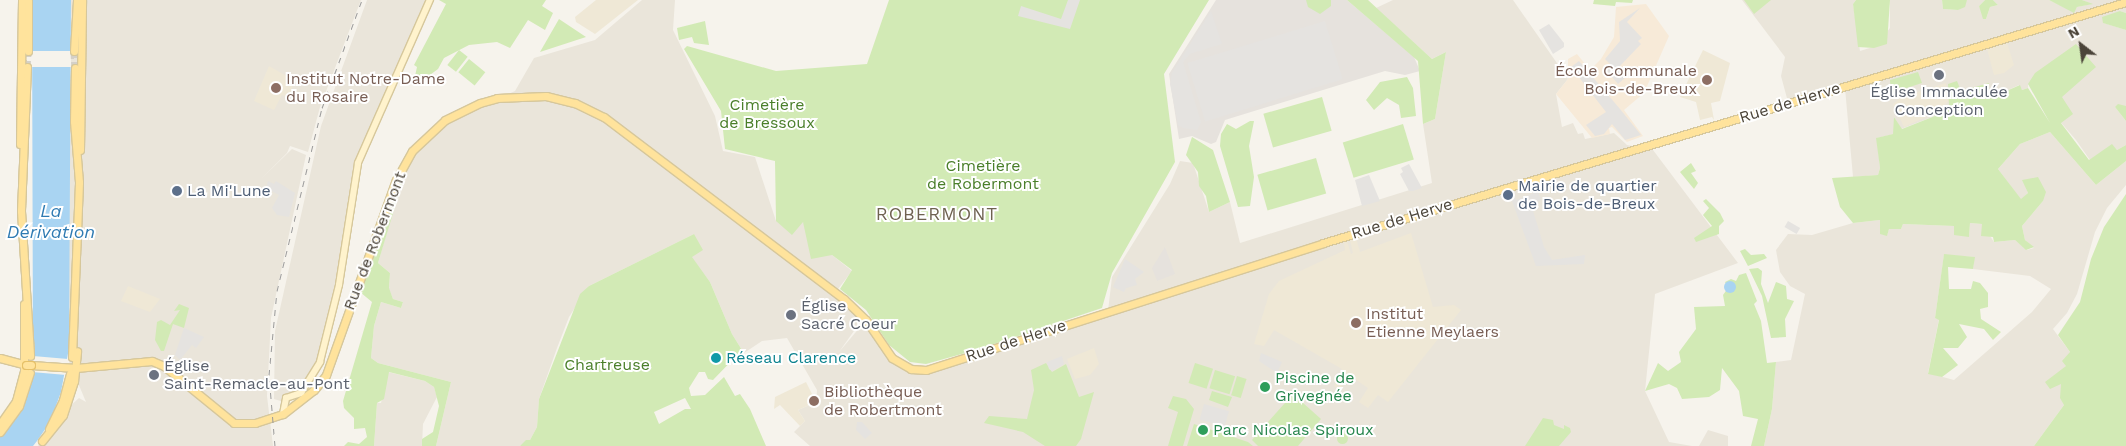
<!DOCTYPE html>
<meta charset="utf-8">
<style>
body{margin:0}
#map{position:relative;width:2126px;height:446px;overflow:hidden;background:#f6f3ec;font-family:"Work Sans",sans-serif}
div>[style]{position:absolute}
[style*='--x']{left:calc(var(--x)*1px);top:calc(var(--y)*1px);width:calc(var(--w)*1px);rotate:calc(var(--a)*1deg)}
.residential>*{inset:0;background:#eae5da}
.commercial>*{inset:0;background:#f7ead8}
.industrial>*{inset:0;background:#e6e2dd}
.education>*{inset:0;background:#efe8d6}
.green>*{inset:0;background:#d2eab5;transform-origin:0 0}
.round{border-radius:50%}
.parking>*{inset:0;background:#e5e3e0;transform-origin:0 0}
.water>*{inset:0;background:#a9d4f2}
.pier>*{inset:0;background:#f6f3ec;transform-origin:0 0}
.primary-tunnel>*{height:7px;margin-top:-3.5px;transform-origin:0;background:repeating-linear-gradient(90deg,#d4d0c8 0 7px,transparent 0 10.5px)}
.roads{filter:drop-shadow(1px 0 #d6c79b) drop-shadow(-1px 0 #d6c79b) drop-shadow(0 1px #d6c79b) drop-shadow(0 -1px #d6c79b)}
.secondary>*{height:5.5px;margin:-2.75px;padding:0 2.75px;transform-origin:2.75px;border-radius:2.75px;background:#fff3cd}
.primary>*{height:7px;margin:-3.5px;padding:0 3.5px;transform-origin:3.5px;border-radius:3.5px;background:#ffe39c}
.rail>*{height:1px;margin-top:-0.5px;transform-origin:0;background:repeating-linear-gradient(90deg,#9a9a9a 0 6px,transparent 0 12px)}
.bridges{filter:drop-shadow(1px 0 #e6c16a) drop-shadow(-1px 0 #e6c16a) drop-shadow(0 1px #e6c16a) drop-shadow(0 -1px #e6c16a)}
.primary-bridge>*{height:7px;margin:-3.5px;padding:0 3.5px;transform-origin:3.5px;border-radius:3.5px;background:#ffe39c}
.dots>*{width:14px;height:14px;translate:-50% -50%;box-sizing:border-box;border:2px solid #fff;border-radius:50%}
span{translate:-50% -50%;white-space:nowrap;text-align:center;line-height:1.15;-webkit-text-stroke:4px #fff;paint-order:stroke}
.education-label{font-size:16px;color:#785e54}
.right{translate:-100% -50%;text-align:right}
.left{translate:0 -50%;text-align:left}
.worship-label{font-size:16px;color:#5b616d}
.street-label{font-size:16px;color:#4b4439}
.park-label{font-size:16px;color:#4a7f2a}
.service-label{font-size:16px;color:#4e5e75}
.culture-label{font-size:16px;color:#0d838f}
.leisure-label{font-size:16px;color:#27864d}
.water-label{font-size:18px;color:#2e7ab2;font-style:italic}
.neighbourhood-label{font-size:18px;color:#6e6250;letter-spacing:1px}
.north{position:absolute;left:2056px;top:20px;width:50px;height:50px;-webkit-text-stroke:4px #fff;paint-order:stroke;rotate:330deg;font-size:14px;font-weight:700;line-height:20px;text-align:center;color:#4b4439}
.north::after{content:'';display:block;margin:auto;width:18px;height:22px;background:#4b4439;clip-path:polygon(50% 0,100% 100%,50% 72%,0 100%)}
</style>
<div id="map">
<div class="residential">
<i style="clip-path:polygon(71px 0,361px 0,320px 107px,308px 152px,290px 146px,287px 153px,262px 178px,292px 149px,306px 155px,271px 318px,267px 396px,273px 446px,38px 446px,69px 407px,79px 398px,86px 402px,68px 359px)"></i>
<i style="clip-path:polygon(367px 0,428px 0,360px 157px,339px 286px,320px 362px,305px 386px,284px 402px,274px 399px,275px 331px,321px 126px)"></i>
<i style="clip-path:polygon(642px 0,675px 0,673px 30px,715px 116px,723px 151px,755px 157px,776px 221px,802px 221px,832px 255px,852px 271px,838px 289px,859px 313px,861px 321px,839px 352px,866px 320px,888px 353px,926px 370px,1108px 311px,1112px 277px,1170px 184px,1180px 161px,1193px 163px,1209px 212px,1230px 202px,1240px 243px,1432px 183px,1423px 124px,1435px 119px,1446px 52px,1432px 59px,1376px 8px,1393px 0,1513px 0,1568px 79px,1556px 94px,1562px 127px,1573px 123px,1578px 134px,1583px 133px,1585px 139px,1614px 133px,1627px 145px,1653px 150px,1738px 263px,1655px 294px,1645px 391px,1669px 442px,1692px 446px,810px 446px,794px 432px,805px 421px,798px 410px,816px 402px,817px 390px,787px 338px,762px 341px,744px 353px,732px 334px,710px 282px,691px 257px,694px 234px,589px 286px,569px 317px,557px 348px,539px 399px,537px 427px,530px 440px,520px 446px,436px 446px,451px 382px,378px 363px,371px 358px,374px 326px,381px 302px,401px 308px,403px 302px,393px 299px,389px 289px,390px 273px,378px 263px,408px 158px,433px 129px,515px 91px,534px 58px,595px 40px)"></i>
<i style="clip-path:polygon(1742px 0,1856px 0,1853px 4px,1860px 51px,1876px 46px,1890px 28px,1890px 0,1942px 0,1943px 9px,1958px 10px,1967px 0,1985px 0,1979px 6px,1986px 19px,1990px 7px,1998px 5px,1993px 0,2049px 0,2074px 12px,2077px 7px,2091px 4px,2082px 0,2126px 0,2126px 13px,2120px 11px,2104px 23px,2126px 30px,2126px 106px,2115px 107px,2126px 121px,2126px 145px,2117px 150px,2112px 145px,2090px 160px,2076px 140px,2028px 84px,2028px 88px,2022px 90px,2019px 85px,1995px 96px,1988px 95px,1988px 90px,1950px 97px,1950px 107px,1941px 109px,1940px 114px,1901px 129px,1894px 117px,1894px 134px,1877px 138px,1880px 168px,1878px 175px,1853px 177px,1845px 88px,1788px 102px,1781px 76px,1785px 57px)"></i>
<i style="clip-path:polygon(evenodd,2050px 132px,2096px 185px,2126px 161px,2126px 185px,2107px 208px,2095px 232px,2077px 294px,2067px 313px,2053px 329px,2070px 352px,2061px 383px,2064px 405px,2034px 446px,1764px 446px,1772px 409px,1776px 362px,1791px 360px,1805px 294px,1790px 286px,1780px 272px,1776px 250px,1788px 234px,1812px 235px,1853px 223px,1880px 220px,1887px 235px,1889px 229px,1901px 229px,1903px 224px,1954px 226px,1969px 236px,1970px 223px,1982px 224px,1994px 242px,2015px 240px,2027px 250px,2034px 248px,2025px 240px,2022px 226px,2043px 201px,2023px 180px,2028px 193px,2021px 200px,1998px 169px,2020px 144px,2050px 132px,1944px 255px,1974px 257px,1973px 269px,2030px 276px,2051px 289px,2032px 312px,1954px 380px,1928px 373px,1939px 319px,1935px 318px,1944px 255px)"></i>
<i style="clip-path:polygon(388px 372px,425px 381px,434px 387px,437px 397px,423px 424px,422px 446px,374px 446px,377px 403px,381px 403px)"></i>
<i style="clip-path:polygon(1708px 430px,1728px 436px,1728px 446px,1699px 446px)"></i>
</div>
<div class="commercial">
<i style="clip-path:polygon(1646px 4px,1669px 36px,1644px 93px,1624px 110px,1643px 136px,1627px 142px,1612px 127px,1609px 128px,1610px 134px,1592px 138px,1556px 94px,1568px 79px,1568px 59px,1577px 54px,1590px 70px,1601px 59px,1614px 37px,1616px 7px)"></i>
</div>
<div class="industrial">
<i style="clip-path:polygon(1216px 0,1347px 0,1414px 57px,1420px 71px,1405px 75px,1385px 71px,1225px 120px,1216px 142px,1211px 144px,1192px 136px,1179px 139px,1169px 74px)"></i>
<i style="clip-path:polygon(1165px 247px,1175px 274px,1157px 281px,1152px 268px)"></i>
</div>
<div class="education">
<i style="clip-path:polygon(596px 0,638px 0,595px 34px,576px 22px,575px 17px)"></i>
<i style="clip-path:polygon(2007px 43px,2014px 65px,2004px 73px,1994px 75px,1987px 49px)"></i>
<i style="clip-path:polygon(1703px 50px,1730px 63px,1720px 101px,1711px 103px,1714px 120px,1712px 117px,1700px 120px,1696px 102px,1680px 97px)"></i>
<i style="clip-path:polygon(269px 66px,295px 81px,288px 97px,282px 95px,274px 110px,254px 101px)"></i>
<i style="clip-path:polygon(1946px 83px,1949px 101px,1932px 114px,1904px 127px,1893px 104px,1902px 97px)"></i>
<i style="clip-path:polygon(1411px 233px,1433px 307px,1454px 305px,1461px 310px,1388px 402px,1378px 395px,1368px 408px,1359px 402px,1368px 388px,1349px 375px,1340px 390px,1334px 386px,1342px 369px,1274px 330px,1264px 346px,1254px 344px,1269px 294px,1279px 281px,1345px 250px,1344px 242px,1347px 241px,1351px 254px,1353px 253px,1350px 240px,1356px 238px,1360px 252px)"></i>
<i style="clip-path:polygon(128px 286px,160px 299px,150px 312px,121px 301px)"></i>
<i style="clip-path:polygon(1094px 348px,1099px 364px,1090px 375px,1075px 379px,1067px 359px)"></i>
<i style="clip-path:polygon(806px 382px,816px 402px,798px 410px,805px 421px,800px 426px,780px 405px,774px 409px,775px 397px)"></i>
</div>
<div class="green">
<i style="clip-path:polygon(439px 0,546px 0,542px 6px,553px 13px,545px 30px,528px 20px,510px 48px,497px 42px,469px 45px,444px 58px,438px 69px,423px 80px,415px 76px,417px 67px,414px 65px,446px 4px)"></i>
<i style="clip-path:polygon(889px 0,1209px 0,1164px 74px,1175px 162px,1112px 273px,1102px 308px,976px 350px,926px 364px,910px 362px,889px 345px,866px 310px,840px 289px,852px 270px,832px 255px,811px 259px,803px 222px,792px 235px,776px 221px,775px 161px,725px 149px,721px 111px,684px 49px,687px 46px,776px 71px,867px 64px)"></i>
<i style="clip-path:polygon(1306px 0,1331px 0,1331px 6px,1320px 14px,1308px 7px)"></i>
<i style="clip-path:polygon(1347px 0,1368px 0,1432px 59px,1446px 52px,1435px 119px,1423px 124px,1418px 61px)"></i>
<i style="clip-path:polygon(1594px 0,1633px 0,1632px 3px,1616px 2px,1615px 6px,1593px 4px)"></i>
<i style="clip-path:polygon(1744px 0,1771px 0,1754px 14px)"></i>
<i style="clip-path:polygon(1856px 0,1890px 0,1887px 44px,1874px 48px,1858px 47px,1853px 4px)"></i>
<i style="clip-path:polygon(1942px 0,1967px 0,1965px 7px,1958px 10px,1943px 9px)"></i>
<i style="clip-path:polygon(1985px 0,1993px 0,1998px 5px,1990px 7px,1986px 19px,1983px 19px,1979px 6px)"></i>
<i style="clip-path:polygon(2049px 0,2082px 0,2093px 4px,2077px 7px,2074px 13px)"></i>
<i style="clip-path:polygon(2120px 11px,2126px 13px,2126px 30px,2103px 23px,2102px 17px)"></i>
<i style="clip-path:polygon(559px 19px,586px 37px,540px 52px)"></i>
<i style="clip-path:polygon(705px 21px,709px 45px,694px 43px,692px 37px,679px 40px,677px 28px)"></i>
<i style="clip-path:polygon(2076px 44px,2096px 67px,2062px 97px,2073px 114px,2061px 123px,2089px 160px,2112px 144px,2117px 150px,2126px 145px,2126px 161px,2096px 185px,2050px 132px,2020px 144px,1998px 169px,2021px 199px,2028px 193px,2022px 180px,2038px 177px,2046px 192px,2043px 201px,2022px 226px,2025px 240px,2034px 247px,2026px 250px,2015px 240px,1994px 242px,1993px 237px,1981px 236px,1982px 224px,1970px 223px,1969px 237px,1954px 235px,1954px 226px,1903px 224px,1901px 229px,1889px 229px,1887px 236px,1880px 234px,1880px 220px,1853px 223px,1840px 207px,1832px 178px,1878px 175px,1880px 168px,1876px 138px,1893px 134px,1894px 117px,1902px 129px,1940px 114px,1941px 108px,1949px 107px,1948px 84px,1957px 81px,1961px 91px,1989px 83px,1988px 94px,1995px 96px,2020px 85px,2022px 90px,2028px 88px,2050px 123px,2028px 84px,2035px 73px)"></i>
<i style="left:459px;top:50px;width:11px;height:19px;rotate:38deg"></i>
<i style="left:469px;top:59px;width:21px;height:17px;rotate:39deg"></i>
<i style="clip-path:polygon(1918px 72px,1922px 83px,1891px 93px,1890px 80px)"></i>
<i style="clip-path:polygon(1407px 77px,1413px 88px,1416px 116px,1401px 118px,1399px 105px,1387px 98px,1374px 110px,1366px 100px,1380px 82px)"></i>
<i style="left:1322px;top:97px;width:35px;height:61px;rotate:74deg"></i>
<i style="clip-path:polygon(2118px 104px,2126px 106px,2126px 121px,2115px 107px)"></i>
<i style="clip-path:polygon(1250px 121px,1254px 121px,1249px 146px,1254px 177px,1250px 206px,1238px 207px,1220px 146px,1221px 134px,1227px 124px,1236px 129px)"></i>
<i style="left:1403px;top:124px;width:37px;height:63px;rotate:73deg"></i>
<i style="clip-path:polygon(1192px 137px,1213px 150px,1230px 202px,1209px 212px,1206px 196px,1199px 186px,1198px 172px,1186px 155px)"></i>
<i style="left:1316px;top:158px;width:37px;height:61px;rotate:74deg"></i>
<i style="clip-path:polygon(1691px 163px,1696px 171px,1691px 173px,1698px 183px,1694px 189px,1680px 172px)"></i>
<i style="clip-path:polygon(404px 177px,378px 263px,390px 273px,389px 288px,393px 299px,403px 302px,401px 308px,381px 302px,374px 326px,371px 358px,378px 363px,451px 382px,436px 446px,422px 446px,422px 439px,433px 432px,439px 406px,434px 387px,425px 381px,389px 372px,384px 399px,377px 403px,374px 446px,344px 446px,348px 442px,359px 444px,367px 437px,365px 428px,354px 429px,354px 418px,344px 408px,343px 401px,372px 302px,360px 292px,400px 178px)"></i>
<i style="clip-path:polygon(2126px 194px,2126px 446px,2034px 446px,2064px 405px,2060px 398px,2061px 384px,2050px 389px,2045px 382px,2066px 366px,2062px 361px,2070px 352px,2058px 335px,2080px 302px,2091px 259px,2104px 227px)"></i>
<i style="clip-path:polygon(1706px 199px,1720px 213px,1724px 221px,1719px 226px,1719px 234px,1696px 242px,1694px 238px,1712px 226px,1703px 215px,1709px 208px,1703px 201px)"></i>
<i style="clip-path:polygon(evenodd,694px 234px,703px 250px,692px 257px,710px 282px,732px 334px,742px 350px,713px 380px,708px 379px,705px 372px,699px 372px,689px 388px,691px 396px,705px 395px,724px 377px,735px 396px,740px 394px,750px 409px,766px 446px,520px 446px,526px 440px,530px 440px,537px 427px,539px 399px,580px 294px,589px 286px,694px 234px,685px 398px,691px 409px,685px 409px,659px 424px,654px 412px,685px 398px)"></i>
<i style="clip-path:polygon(1745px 249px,1751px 255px,1764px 254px,1767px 258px,1748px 266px,1740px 251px)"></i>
<i style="clip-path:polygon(1944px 254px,1975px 257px,1973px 269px,1948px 267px,1949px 289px,1971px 289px,1973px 281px,1980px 283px,1988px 293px,1988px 307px,1980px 309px,1981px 319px,2001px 332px,1993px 340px,1984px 329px,1959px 324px,1967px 337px,1958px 348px,1943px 348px,1958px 365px,1942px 377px,1928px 374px,1939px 320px,1935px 318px)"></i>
<i style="clip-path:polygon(1758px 268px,1762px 271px,1761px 284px,1768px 303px,1776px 282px,1786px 286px,1787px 299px,1794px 301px,1785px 319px,1786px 337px,1771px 338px,1762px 296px,1749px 269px)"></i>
<i style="clip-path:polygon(1746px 273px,1757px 301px,1754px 304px,1761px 321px,1767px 363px,1776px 362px,1772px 409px,1764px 446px,1751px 446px,1758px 419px,1743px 416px,1739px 391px,1722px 368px,1720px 390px,1709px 397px,1682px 399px,1677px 388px,1669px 384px,1645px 391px,1658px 363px,1668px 371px,1681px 362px,1679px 352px,1696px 329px,1694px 307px,1725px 306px,1723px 295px,1728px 288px,1725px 282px,1731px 279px,1736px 281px,1739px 275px)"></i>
<i style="clip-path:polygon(179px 304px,189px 308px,184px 328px,173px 324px,164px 351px,161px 351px,155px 340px,157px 322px,161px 320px,170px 325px,180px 310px,174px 311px)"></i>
<i style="clip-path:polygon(1046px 363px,1052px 372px,1066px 364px,1079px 397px,1094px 392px,1081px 439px,1076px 446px,1045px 446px,1023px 432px,984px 423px,989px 416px,1027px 419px,1034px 390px,1031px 370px)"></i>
<i style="left:1195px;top:363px;width:19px;height:21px;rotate:18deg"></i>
<i style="left:1215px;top:370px;width:21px;height:19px;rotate:17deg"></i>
<i style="left:1237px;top:376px;width:10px;height:20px;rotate:17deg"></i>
<i style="clip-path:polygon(1212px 391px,1232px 397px,1228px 407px,1209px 400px)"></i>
<i style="clip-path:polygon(1293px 394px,1321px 419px,1298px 446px,1258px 446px,1252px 440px)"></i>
<i style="clip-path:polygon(1173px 396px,1186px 399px,1194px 409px,1183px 446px,1168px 446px,1178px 412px,1168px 408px)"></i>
<i style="clip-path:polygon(1543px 418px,1553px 420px,1554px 425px,1564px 429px,1564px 425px,1570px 428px,1571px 432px,1559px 446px,1525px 446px)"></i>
<i style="clip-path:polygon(1194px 424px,1248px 442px,1253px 446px,1187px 446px)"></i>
<i class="round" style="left:1336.5px;top:432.5px;width:11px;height:11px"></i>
</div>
<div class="parking">
<i style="clip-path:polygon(1068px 0,1080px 0,1070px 29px,1018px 16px,1021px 6px,1061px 19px)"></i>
<i style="clip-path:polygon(1640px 8px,1627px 22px,1642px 38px,1638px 41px,1641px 44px,1618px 68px,1626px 77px,1618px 84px,1605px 69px,1610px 64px,1605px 59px,1620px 41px,1619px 22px)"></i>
<i style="clip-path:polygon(1211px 11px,1222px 44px,1190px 54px,1183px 62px,1201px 122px,1197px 130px,1183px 128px,1178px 125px,1170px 84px,1172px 73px)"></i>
<i style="left:1325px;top:21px;width:61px;height:144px;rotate:73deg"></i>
<i style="clip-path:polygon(1549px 24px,1564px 43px,1564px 47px,1553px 54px,1539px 30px)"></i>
<i style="clip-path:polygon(1579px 61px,1620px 109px,1641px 135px,1625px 140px,1612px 124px,1604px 134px,1595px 136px,1586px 125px,1606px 112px,1571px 67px)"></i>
<i style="clip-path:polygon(1409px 164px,1422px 188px,1413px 191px,1409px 191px,1400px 174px,1403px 172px,1401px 168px)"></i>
<i style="clip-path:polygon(1369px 175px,1380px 201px,1362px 206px,1355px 180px)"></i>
<i style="clip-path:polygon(268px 181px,274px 184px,276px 181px,295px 193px,289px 217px,277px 215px,272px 208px,279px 195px,266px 188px)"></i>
<i style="clip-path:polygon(1536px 186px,1541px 200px,1531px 204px,1544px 247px,1552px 260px,1585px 255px,1584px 264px,1536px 266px,1509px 193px,1512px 192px,1516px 200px,1534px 193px,1533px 187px)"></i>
<i style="left:1788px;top:221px;width:14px;height:7px;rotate:30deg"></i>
<i style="clip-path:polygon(1125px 259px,1144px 272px,1135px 279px,1137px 285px,1126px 288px,1124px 292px,1113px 287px)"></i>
<i style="clip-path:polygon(184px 328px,204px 337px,196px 348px,192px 345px,180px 360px,175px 355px)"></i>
<i style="clip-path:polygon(1261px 353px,1282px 362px,1277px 373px,1259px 361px)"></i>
<i style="clip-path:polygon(1062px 356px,1064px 364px,1052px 371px,1049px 369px,1047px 362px)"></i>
<i style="left:1204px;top:404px;width:26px;height:16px;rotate:16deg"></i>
<i style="clip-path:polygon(857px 422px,862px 422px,872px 433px,865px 439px,856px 430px)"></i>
</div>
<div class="water">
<i style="clip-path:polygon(32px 0,71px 0,69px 348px,61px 392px,50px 422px,37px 441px,33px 446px,0 446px,0 435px,20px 408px,33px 372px)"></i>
<i class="round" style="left:1724px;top:281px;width:12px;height:12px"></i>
</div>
<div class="pier">
<i style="left:30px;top:51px;width:41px;height:16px"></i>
<i style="left:33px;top:356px;width:35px;height:16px;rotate:5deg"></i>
</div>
<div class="primary-tunnel">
<i style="--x:74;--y:51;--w:17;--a:87"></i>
<i style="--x:27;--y:67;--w:16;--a:-86"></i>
</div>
<div class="roads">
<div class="secondary">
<i style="--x:283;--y:414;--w:16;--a:-79"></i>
<i style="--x:286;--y:398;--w:16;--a:-18"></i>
<i style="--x:301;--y:393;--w:36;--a:-58"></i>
<i style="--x:320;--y:362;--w:79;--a:-76.1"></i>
<i style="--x:339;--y:285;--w:123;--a:-81.1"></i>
<i style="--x:358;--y:163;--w:178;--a:-66.2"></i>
</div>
<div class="primary">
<i style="--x:28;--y:51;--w:51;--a:-90"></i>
<i style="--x:74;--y:51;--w:51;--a:-86.6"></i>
<i style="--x:27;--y:67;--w:144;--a:92.4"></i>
<i style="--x:21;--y:211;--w:145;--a:86.4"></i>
<i style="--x:20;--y:144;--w:144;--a:-89.2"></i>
<i style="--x:80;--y:150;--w:150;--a:-89.2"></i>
<i style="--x:72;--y:357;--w:175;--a:-87.7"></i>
<i style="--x:79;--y:182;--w:61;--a:-94.7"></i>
<i style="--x:74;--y:121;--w:53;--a:-88.9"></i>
<i style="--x:0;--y:358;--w:27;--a:15"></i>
<i style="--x:31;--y:365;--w:45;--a:3.8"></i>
<i style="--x:76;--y:368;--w:76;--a:-5.3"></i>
<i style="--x:152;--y:361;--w:13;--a:23"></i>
<i style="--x:164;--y:366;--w:90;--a:39.2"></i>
<i style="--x:234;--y:423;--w:21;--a:0"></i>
<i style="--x:255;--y:423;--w:29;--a:-18"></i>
<i style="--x:283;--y:414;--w:39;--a:-38"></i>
<i style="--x:314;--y:390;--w:19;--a:-51"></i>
<i style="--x:326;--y:375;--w:207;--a:-70.3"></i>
<i style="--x:396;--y:180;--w:33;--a:-61"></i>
<i style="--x:412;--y:151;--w:45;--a:-43.2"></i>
<i style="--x:445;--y:120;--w:39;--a:-26"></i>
<i style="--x:480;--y:103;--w:18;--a:-16"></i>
<i style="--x:497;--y:98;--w:49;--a:-2.3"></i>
<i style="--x:546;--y:96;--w:30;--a:14"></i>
<i style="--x:575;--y:103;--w:32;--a:26"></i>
<i style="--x:604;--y:117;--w:301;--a:37.2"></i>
<i style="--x:844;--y:299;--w:30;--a:44"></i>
<i style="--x:866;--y:320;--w:46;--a:55.6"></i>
<i style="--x:892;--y:358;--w:22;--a:30"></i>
<i style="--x:911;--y:369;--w:15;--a:4"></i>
<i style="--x:926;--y:370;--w:417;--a:-17.7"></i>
<i style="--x:1323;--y:243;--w:838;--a:-16.71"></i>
<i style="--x:0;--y:424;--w:28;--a:-55"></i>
<i style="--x:16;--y:401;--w:30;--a:-75"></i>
<i style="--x:24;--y:372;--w:68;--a:-90"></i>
<i style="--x:49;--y:429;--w:32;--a:-64"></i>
<i style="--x:63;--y:400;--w:28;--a:-75"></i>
<i style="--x:0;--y:432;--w:32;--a:-54"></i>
<i style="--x:19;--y:406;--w:35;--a:-72"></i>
<i style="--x:42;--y:441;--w:33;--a:-51"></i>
<i style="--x:63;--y:415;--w:36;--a:-72"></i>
<i style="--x:74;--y:381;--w:30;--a:-84"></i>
</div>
</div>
<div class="rail">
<i style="--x:275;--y:446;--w:71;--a:-94.8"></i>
<i style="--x:269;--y:375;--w:84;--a:-84.6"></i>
<i style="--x:277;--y:291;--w:188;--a:-76.2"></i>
<i style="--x:322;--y:108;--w:115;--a:-69.7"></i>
</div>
<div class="bridges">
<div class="primary-bridge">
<i style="--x:26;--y:365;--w:5;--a:0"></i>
</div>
</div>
<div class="dots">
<i style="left:1939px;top:75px;background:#6b7280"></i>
<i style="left:1707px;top:80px;background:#8d6e63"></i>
<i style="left:276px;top:88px;background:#8d6e63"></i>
<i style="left:177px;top:191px;background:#5c6f8a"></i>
<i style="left:1508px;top:195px;background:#5c6f8a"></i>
<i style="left:791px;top:315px;background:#6b7280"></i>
<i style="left:1356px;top:323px;background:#8d6e63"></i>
<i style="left:716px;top:358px;background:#0f9aa8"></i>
<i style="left:154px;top:375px;background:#6b7280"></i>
<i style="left:1265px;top:387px;background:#2e9e5b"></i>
<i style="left:814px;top:401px;background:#8d6e63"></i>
<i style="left:1203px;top:430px;background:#2e9e5b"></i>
</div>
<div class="education-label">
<span class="right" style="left:1697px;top:80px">École Communale<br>Bois-de-Breux</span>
<span class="left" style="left:286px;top:88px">Institut Notre-Dame<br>du Rosaire</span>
<span class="left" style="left:1366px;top:323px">Institut<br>Etienne Meylaers</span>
<span class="left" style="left:824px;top:401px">Bibliothèque<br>de Robertmont</span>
</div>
<div class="worship-label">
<span style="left:1939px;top:101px">Église Immaculée<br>Conception</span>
<span class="left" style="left:801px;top:315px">Église<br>Sacré Coeur</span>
<span class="left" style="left:164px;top:375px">Église<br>Saint-Remacle-au-Pont</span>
</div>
<div class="street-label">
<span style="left:1790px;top:103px;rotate:-17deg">Rue de Herve</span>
<span style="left:1402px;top:219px;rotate:-17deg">Rue de Herve</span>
<span style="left:375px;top:241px;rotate:-69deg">Rue de Robermont</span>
<span style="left:1016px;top:341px;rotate:-18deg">Rue de Herve</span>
</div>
<div class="park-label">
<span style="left:767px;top:114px">Cimetière<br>de Bressoux</span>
<span style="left:983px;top:175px">Cimetière<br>de Robermont</span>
<span style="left:607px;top:365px">Chartreuse</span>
</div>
<div class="service-label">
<span class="left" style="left:1518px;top:195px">Mairie de quartier<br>de Bois-de-Breux</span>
<span class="left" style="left:187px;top:191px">La Mi'Lune</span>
</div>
<div class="culture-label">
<span class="left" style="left:726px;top:358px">Réseau Clarence</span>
</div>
<div class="leisure-label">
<span class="left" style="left:1275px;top:387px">Piscine de<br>Grivegnée</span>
<span class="left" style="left:1213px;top:430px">Parc Nicolas Spiroux</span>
</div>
<div class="water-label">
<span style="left:51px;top:222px">La<br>Dérivation</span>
</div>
<div class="neighbourhood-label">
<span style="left:937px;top:214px">ROBERMONT</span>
</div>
<div class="north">N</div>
</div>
